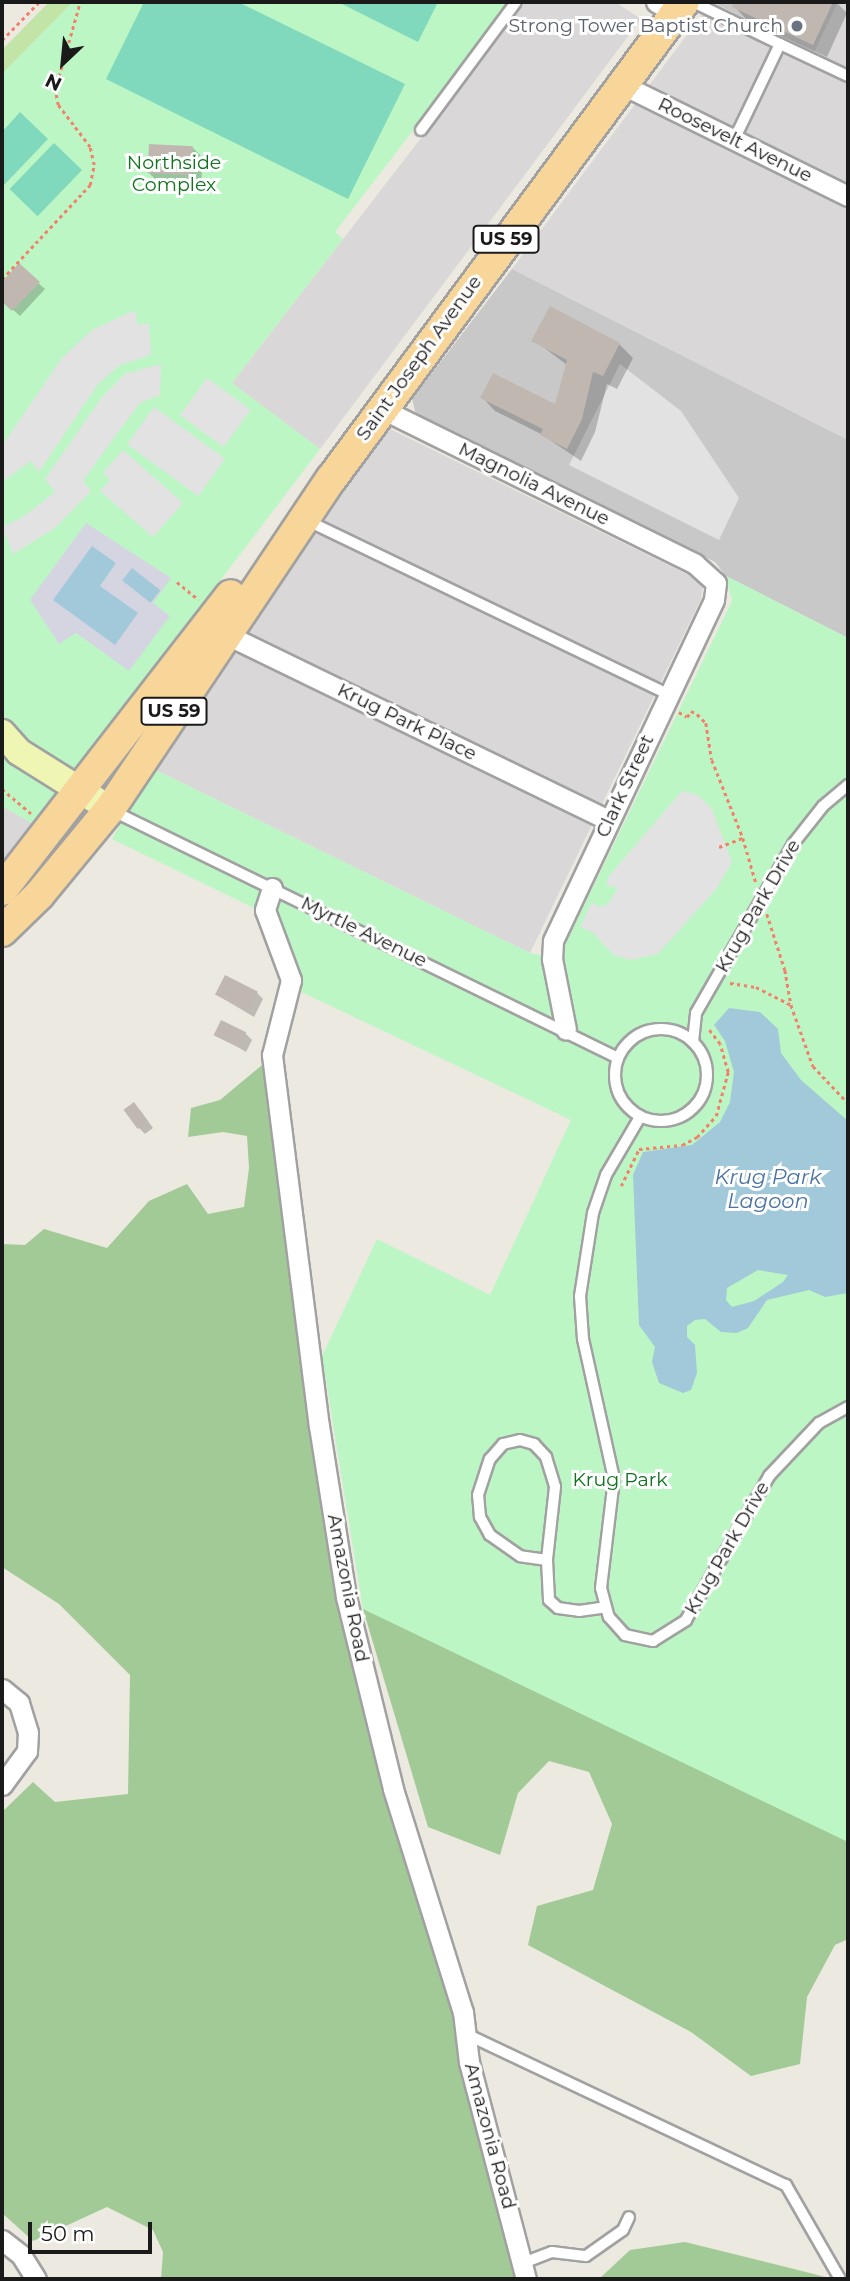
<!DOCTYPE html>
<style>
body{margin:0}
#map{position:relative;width:850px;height:2281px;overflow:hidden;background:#ece9e0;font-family:Montserrat,sans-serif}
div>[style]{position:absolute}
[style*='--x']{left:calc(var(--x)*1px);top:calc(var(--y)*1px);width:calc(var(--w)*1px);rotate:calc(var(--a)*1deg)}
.residential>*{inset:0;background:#d9d7d7}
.religious>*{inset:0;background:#c8c8c8}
.grass>*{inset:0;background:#c2e5a7}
.forest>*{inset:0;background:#a2ca96}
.park>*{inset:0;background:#bdf6c5}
.pitch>*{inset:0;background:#80d9bc;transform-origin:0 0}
.parking>*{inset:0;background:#e2e2e2;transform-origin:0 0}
.plaza>*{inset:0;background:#d5d5e1}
.water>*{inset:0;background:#a1c9d9;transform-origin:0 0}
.shadow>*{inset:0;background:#0003}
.building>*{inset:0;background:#c0b8b0;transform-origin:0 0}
.path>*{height:2.5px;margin-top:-1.25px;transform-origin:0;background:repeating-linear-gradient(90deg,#f48069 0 3.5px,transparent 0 7px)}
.roads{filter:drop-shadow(2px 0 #a1a1a1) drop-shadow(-2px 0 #a1a1a1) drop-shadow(0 2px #a1a1a1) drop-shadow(0 -2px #a1a1a1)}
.lane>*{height:10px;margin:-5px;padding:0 5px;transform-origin:5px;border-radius:5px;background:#fff}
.lane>.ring{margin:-5px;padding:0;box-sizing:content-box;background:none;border:10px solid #fff;border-radius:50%}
.street>*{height:19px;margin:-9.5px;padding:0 9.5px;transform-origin:9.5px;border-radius:9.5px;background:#fff}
.secondary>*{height:26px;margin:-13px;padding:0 13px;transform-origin:13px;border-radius:13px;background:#eff6b4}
.primary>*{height:30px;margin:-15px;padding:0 15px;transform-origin:15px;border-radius:15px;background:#f8d599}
.dots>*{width:19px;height:19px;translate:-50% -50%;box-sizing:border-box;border:4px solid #fff;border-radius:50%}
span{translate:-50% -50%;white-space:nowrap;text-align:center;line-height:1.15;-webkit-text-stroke:6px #fff;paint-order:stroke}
.shield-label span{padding:2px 5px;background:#fff;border:2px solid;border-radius:5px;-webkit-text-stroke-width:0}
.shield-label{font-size:18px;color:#1a1a1a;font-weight:700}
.worship-label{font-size:19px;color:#5b616d}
.right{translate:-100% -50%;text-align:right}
.street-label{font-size:19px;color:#1a1a1a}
.park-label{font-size:19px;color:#0f721d}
.water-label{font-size:21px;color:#4c73a5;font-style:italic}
.frame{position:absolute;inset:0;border:4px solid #1a1a1a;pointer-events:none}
.north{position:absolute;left:28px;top:28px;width:70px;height:70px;-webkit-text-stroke:5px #fff;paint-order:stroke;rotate:206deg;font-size:19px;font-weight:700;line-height:28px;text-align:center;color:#1a1a1a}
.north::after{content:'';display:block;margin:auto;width:24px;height:32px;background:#1a1a1a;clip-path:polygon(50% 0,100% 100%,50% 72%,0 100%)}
.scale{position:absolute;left:28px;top:2222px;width:124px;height:32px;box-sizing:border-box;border:4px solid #1a1a1a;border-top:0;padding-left:9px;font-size:21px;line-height:24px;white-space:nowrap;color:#1a1a1a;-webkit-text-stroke:5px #fff;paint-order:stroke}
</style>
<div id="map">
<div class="residential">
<i style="clip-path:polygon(526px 2px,615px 2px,641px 19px,320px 449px,232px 383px)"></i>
<i style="clip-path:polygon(838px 2px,848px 2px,848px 70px,814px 53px)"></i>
<i style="clip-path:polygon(704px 12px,848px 81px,848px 440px,512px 269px)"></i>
<i style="clip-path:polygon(390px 429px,703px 582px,701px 599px,530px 953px,152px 768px,242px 622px)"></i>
<i style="clip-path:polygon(2px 806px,35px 825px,2px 869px)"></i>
</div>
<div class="religious">
<i style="clip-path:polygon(712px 2px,838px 2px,814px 53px)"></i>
<i style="clip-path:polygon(512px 269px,848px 440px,848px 638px,726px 576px,715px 562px,416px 415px,412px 399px)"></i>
</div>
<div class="grass">
<i style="clip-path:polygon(49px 2px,73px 2px,2px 74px,2px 50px)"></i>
</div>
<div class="forest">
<i style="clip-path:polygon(268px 1060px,344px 1606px,522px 2279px,161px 2279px,163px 2252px,153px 2230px,107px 2207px,33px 2241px,2px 2213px,2px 1812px,33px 1782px,55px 1802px,128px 1794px,130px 1675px,59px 1604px,2px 1567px,2px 1244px,25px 1245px,44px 1229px,107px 1248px,149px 1201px,187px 1184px,208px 1214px,244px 1207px,249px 1168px,247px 1136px,223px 1132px,188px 1137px,191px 1108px,220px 1100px)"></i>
<i style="clip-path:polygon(848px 1438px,848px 1939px,835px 1945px,807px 1997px,800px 2064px,751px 2076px,691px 2032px,528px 1945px,537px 1906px,593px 1890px,612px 1824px,589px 1772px,549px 1761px,518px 1793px,500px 1855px,428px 1827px,363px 1609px,468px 1619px)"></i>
<i style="clip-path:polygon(685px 2242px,814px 2274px,831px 2279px,599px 2279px,630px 2250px)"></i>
</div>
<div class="park">
<i style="clip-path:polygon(73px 2px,512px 2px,335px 232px,343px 239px,232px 383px,320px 449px,35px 825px,2px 806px,2px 74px)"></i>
<i style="clip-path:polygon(726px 576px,848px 638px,848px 1842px,363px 1609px,322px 1356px,377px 1239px,490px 1295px,571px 1120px,295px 989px,297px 968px,277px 924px,260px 911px,112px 839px,152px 768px,530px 953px,558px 959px,732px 601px)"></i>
</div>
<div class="pitch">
<i style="clip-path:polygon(144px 2px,238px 2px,405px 84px,348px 199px,106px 79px)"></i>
<i style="clip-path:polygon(338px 2px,438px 2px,418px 42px)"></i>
<i style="clip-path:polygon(20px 112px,48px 139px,4px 185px,2px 132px)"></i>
<i style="left:54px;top:143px;width:39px;height:64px;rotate:44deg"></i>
</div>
<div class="parking">
<i style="clip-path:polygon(135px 310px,138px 325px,149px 323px,151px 355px,120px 365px,98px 384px,39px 472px,31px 461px,2px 482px,2px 446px,62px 358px,92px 330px)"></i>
<i style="clip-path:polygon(161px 364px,160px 395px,140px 403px,110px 443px,83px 481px,91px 491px,55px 528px,13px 554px,2px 527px,23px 517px,55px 492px,45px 479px,102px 397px,125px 374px)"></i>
<i style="clip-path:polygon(620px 364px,681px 411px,739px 498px,719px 540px,569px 465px)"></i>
<i style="left:207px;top:378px;width:54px;height:46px;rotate:36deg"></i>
<i style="left:154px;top:407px;width:88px;height:46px;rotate:36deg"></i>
<i style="clip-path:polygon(123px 450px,183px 503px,153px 537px,100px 491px,110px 480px,103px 473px)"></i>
<i style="clip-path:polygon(682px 791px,698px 795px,712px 809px,732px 862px,717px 888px,658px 954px,631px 960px,614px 955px,592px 932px,580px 927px,592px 902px,598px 907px,608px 904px,618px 888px,606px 885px,609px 876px)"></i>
</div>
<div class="plaza">
<i style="clip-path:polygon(evenodd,86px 523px,171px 578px,153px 603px,170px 616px,129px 671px,76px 633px,59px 644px,30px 600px,86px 523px,92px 546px,116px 563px,100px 586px,92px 546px)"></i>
</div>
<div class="water">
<i style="clip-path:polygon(92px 546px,116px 563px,100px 586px,138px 613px,115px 645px,53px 600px)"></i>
<i style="left:132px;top:568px;width:36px;height:16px;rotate:38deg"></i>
<i style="clip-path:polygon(evenodd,729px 1008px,760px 1012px,778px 1029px,781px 1053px,801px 1080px,848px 1121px,848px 1293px,825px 1297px,809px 1290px,767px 1300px,748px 1328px,737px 1333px,721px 1332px,705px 1319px,695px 1320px,687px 1326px,687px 1337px,695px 1345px,697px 1373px,691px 1390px,683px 1393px,659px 1383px,652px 1362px,655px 1347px,639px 1325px,633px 1175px,643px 1152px,692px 1145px,720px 1122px,730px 1102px,734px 1072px,725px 1041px,714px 1025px,729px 1008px,758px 1270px,788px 1275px,783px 1282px,754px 1301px,732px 1307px,726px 1300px,727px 1288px,758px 1270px)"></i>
</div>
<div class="shadow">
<i style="clip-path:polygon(736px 2px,836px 2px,847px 13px,827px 57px,747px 20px,734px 6px)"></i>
<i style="clip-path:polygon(193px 148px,203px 158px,201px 185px,159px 183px,149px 173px)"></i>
<i style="clip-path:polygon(19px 266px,45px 289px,20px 316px,2px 300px,2px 285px)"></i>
<i style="clip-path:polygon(534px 340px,619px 344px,633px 358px,617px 389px,607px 384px,595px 432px,581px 461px,541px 434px,495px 411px,482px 397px,556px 406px,567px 365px)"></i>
<i style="clip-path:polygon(257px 993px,263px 999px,254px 1017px,217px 995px)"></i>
<i style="clip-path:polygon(245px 1033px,252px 1040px,246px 1052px,216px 1034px)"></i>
<i style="clip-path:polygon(140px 1110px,153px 1128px,145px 1134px,139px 1128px)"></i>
</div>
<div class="building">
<i style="clip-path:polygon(734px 2px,833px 2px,813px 45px,732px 7px)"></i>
<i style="left:149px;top:144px;width:44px;height:29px;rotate:3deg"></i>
<i style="clip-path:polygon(19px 263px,40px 282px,12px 311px,2px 302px,2px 282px)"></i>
<i style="clip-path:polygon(550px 306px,620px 343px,603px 376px,593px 372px,582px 419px,567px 449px,540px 435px,543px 429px,480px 398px,493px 373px,555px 404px,567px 360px,531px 341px)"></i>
<i style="left:225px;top:975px;width:37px;height:22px;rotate:27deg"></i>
<i style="left:221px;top:1020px;width:28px;height:17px;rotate:26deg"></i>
<i style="left:134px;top:1102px;width:24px;height:13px;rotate:54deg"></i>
</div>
<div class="path">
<i style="--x:2;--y:40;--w:53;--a:-45.8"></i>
<i style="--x:2;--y:279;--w:129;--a:-46.9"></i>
<i style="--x:90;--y:185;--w:20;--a:-79"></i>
<i style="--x:94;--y:165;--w:18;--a:-103"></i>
<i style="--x:90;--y:147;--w:53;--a:-127.3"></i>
<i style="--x:58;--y:105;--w:15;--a:-101"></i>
<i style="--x:55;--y:90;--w:91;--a:-74.1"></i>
<i style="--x:177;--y:582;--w:28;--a:39"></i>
<i style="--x:679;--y:712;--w:9;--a:32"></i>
<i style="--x:687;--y:717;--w:7;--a:-56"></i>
<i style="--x:691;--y:711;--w:7;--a:27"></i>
<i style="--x:697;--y:714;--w:13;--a:45"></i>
<i style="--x:706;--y:723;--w:37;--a:81"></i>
<i style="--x:712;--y:760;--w:84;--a:68.3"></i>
<i style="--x:2;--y:789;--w:38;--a:40"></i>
<i style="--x:719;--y:847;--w:26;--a:-21"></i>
<i style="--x:743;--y:838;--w:47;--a:73.9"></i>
<i style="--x:767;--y:914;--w:59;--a:72.2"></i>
<i style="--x:785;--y:970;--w:36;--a:80"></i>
<i style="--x:730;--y:983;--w:26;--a:9"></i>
<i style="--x:756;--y:987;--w:39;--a:27"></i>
<i style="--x:791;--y:1005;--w:65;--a:70.2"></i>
<i style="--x:813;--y:1066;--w:51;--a:46.6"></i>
<i style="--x:621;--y:1186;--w:41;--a:-64.1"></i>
<i style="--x:639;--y:1149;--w:43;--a:-5.3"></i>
<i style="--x:682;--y:1145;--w:17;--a:-28"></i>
<i style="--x:697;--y:1137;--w:28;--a:-48"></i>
<i style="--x:716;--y:1116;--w:46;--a:-74.7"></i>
<i style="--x:728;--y:1072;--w:29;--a:-106"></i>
<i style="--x:720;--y:1044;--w:18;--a:-128"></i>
</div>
<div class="roads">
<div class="lane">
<i style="--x:693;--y:2;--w:97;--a:25.8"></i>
<i style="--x:421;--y:130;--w:159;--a:-53.4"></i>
<i style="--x:734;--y:140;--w:106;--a:-64.4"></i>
<i style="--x:780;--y:44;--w:75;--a:25.2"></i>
<i style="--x:306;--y:520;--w:402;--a:25.7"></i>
<i style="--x:113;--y:811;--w:562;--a:26.06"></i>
<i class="ring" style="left:615px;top:1029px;width:82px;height:82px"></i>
<i style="--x:693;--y:1042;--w:29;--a:-84"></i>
<i style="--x:696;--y:1013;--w:195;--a:-60.1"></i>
<i style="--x:793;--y:844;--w:48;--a:-51.7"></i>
<i style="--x:823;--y:806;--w:33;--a:-40"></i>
<i style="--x:640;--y:1117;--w:67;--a:120.4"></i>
<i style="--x:606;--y:1175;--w:40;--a:108.9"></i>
<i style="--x:593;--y:1213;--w:84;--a:98.9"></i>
<i style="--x:580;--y:1296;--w:43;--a:86"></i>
<i style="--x:583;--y:1339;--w:143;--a:77.5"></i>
<i style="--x:614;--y:1479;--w:110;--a:96.8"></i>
<i style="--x:601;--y:1588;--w:30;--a:75"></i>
<i style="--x:609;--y:1617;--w:24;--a:48"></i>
<i style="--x:625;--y:1635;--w:29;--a:12"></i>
<i style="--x:653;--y:1641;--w:39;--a:-32"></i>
<i style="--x:686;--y:1620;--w:166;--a:-60"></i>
<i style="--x:769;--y:1476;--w:73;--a:-46.7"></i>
<i style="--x:819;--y:1423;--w:33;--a:-29"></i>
<i style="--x:547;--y:1560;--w:27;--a:-172"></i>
<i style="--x:520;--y:1556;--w:37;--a:-145"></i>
<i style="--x:490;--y:1535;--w:21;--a:-119"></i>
<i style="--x:480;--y:1517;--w:22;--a:-95"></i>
<i style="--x:478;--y:1495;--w:38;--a:-72"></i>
<i style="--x:490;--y:1459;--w:20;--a:-49"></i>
<i style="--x:503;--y:1444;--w:17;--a:-13"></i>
<i style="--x:520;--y:1440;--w:15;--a:16"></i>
<i style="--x:534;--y:1444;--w:18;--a:47"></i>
<i style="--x:546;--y:1457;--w:31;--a:73"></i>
<i style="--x:555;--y:1487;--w:73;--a:96.3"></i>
<i style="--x:547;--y:1560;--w:40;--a:87.1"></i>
<i style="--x:549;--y:1600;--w:12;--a:42"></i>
<i style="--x:558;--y:1608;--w:21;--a:8"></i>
<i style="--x:579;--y:1611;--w:27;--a:-8"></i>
<i style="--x:466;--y:2034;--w:354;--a:25.3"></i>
<i style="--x:786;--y:2185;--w:108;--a:60.1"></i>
<i style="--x:523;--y:2263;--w:31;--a:-21"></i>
<i style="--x:552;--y:2252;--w:34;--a:7"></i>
<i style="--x:586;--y:2256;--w:45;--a:-35.1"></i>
<i style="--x:623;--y:2230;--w:14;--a:-65"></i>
</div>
<div class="street">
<i style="--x:656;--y:2;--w:22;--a:30"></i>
<i style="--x:621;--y:84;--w:253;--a:26.3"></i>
<i style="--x:382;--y:409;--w:349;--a:26.3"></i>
<i style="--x:695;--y:564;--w:28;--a:42"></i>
<i style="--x:716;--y:583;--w:17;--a:97"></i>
<i style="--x:714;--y:600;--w:377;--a:115.3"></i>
<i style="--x:553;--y:941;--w:18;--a:93"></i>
<i style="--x:552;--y:959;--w:72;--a:78.8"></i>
<i style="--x:219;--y:631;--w:432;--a:25.9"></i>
<i style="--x:272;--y:888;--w:23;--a:108"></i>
<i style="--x:265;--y:910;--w:75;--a:69.6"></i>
<i style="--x:291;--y:980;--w:77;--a:104.2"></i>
<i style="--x:272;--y:1055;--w:374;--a:82.8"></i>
<i style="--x:319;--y:1426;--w:173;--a:81"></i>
<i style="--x:346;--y:1597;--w:198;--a:76.2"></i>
<i style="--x:393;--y:1789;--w:234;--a:72.6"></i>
<i style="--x:463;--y:2012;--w:50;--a:83.2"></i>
<i style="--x:469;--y:2062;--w:224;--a:75.3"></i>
<i style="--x:2;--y:1689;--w:22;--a:39"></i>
<i style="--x:19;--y:1703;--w:30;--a:73"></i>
<i style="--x:28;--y:1732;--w:19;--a:93"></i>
<i style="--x:27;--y:1751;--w:42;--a:126.3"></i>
<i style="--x:2;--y:2240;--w:24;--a:38"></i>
<i style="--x:21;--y:2255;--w:28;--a:58"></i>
</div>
<div class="secondary">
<i style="--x:2;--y:733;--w:25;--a:48"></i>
<i style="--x:19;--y:752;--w:107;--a:32.1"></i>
</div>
<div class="primary">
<i style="--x:2;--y:890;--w:373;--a:-52.2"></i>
<i style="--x:2;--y:931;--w:52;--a:-44.2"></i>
<i style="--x:39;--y:895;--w:112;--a:-50.5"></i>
<i style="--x:110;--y:809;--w:399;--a:-56.2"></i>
<i style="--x:332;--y:478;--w:592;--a:-53.52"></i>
</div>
</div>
<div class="dots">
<i style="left:797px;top:26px;background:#6b7280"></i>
</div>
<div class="shield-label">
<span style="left:506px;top:239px">US 59</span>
<span style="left:174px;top:711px">US 59</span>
</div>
<div class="worship-label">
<span class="right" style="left:783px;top:26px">Strong Tower Baptist Church</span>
</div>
<div class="street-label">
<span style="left:735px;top:140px;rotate:26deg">Roosevelt Avenue</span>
<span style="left:419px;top:358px;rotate:-54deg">Saint Joseph Avenue</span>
<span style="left:534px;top:484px;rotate:26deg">Magnolia Avenue</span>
<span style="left:407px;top:722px;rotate:26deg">Krug Park Place</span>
<span style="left:625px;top:786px;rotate:-65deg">Clark Street</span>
<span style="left:758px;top:906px;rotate:-60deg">Krug Park Drive</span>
<span style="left:364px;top:932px;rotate:26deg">Myrtle Avenue</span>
<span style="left:727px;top:1548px;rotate:-60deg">Krug Park Drive</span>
<span style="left:348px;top:1588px;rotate:79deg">Amazonia Road</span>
<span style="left:490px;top:2136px;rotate:75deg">Amazonia Road</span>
</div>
<div class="park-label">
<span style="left:174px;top:174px">Northside<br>Complex</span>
<span style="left:620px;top:1480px">Krug Park</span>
</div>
<div class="water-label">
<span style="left:768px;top:1189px">Krug Park<br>Lagoon</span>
</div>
<div class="frame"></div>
<div class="north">N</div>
<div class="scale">50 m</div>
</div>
